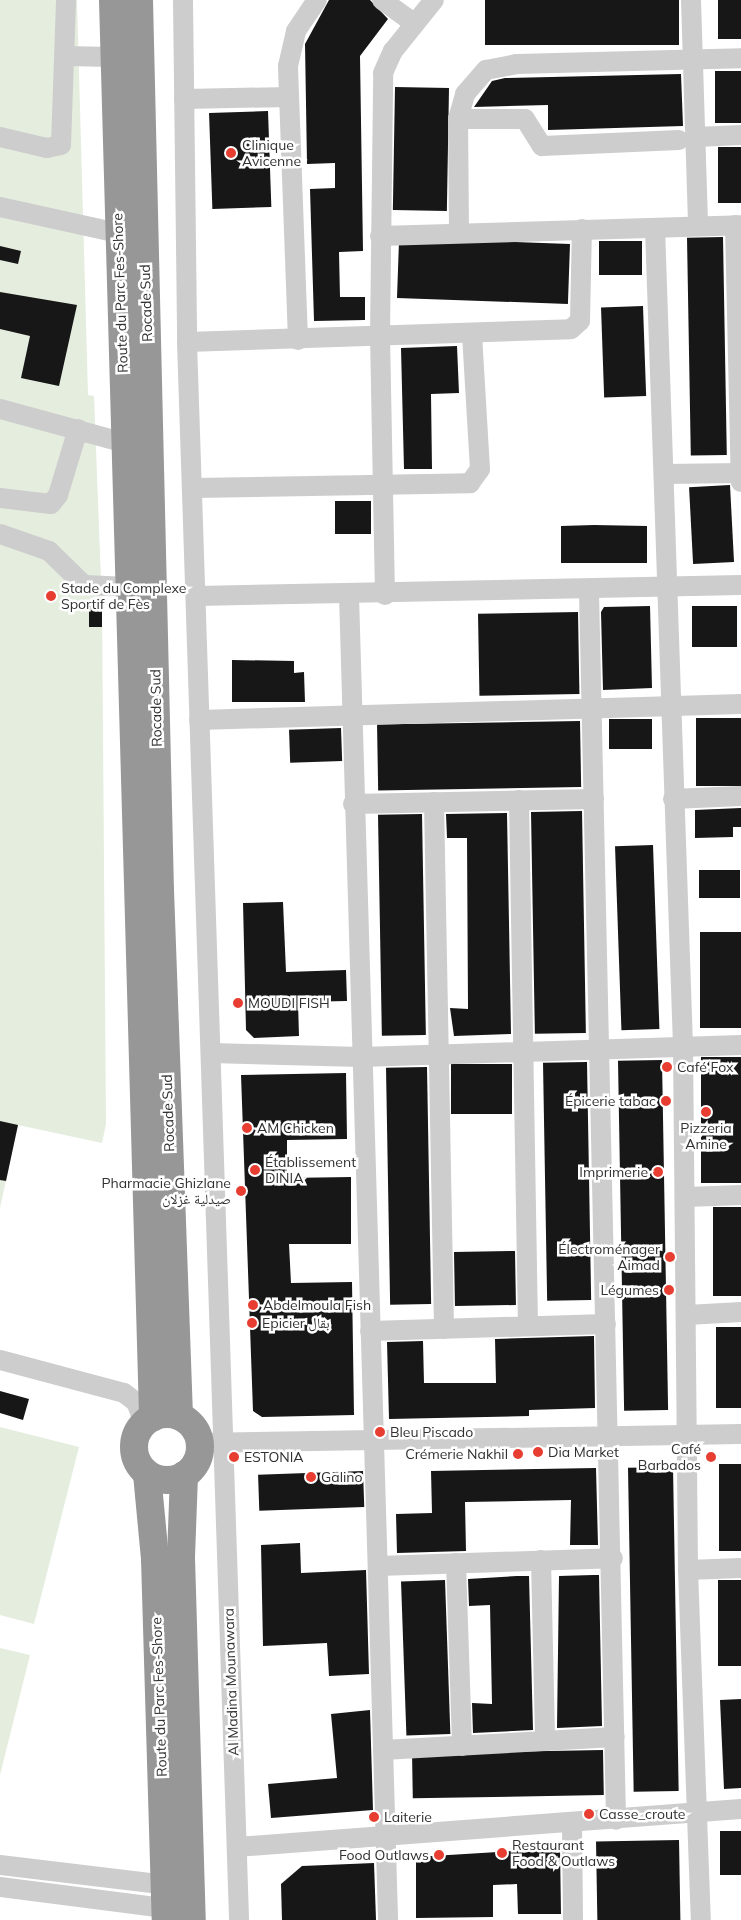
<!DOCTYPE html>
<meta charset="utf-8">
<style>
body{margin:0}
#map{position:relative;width:741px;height:1920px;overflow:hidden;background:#fff;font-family:Mulish,"Noto Naskh Arabic",sans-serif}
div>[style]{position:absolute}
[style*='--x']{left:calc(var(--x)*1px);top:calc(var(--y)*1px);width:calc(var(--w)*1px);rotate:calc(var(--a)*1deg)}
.green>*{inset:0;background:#e4edde}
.building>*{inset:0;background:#171717;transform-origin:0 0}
.minor>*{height:20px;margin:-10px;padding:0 10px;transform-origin:10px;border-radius:10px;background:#cdcdcd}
.highway>*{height:28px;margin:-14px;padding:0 14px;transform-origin:14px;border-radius:14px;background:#979797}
.highway>.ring{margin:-14px;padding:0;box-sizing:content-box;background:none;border:28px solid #979797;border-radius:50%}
.dots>*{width:14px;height:14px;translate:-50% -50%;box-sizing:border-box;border:2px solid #fff;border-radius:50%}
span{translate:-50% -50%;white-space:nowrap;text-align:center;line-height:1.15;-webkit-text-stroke:5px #fff;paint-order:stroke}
.poi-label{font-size:14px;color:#303030}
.left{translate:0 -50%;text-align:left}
.right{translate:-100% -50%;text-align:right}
.street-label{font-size:14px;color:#303030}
</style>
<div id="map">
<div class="green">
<i style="clip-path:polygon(0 0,77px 0,88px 395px,94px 396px,102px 606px,106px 1124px,102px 1143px,18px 1125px,0 1208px)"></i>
<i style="clip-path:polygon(0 1427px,79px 1447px,34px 1624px,0 1615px)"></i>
<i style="clip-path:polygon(0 1648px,30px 1655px,0 1775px)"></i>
</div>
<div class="building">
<i style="clip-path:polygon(329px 0,370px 0,388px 19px,360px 56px,363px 251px,339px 252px,340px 297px,365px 297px,365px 320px,314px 321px,310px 189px,335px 188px,335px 163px,307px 164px,305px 44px)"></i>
<i style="left:485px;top:0;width:194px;height:45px"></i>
<i style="left:718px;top:0;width:23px;height:39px"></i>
<i style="left:715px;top:71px;width:26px;height:52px"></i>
<i style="clip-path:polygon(681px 74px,683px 126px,548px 130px,548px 105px,474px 107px,492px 81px,505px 78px)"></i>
<i style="left:449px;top:88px;width:123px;height:54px;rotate:91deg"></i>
<i style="left:268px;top:111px;width:96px;height:59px;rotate:88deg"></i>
<i style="left:741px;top:147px;width:56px;height:23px;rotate:90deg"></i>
<i style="left:723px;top:237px;width:218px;height:36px;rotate:89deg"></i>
<i style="left:599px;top:241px;width:43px;height:34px"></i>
<i style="left:570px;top:244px;width:60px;height:171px;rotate:92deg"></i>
<i style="clip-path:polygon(0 246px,21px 251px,18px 264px,0 260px)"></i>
<i style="clip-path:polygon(0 292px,77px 305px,59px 386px,21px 378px,30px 336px,0 329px)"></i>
<i style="left:643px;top:306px;width:90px;height:42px;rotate:88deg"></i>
<i style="clip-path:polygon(457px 346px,459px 393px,431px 394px,432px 469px,404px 469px,401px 348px)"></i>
<i style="left:730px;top:485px;width:77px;height:41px;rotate:87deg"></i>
<i style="left:335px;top:501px;width:36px;height:33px"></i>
<i style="clip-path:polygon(594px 525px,647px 526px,647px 563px,561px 563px,561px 526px)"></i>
<i style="left:89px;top:606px;width:13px;height:21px"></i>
<i style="clip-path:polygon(650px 606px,652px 688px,603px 690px,601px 612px,604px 607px)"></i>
<i style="left:692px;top:606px;width:45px;height:41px"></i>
<i style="left:578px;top:612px;width:82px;height:100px;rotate:89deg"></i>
<i style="clip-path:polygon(232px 660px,294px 661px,294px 673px,304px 672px,305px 702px,232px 702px)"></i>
<i style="left:696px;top:718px;width:45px;height:68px"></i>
<i style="left:652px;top:719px;width:30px;height:43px;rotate:90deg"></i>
<i style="left:580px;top:721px;width:66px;height:203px;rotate:89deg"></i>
<i style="left:341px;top:728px;width:33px;height:52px;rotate:88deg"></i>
<i style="clip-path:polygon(741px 808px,741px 827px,733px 827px,733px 837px,695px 838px,695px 810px)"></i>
<i style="left:582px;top:811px;width:222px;height:51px;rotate:89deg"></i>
<i style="clip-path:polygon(507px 813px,511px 1034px,454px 1036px,450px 1008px,468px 1009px,467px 838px,447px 838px,446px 814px)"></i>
<i style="left:422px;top:814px;width:221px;height:44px;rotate:89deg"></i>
<i style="left:653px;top:845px;width:184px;height:38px;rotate:88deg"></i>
<i style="left:699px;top:870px;width:41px;height:28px"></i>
<i style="clip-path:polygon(283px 902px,286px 972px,346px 970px,347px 1001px,298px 1002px,299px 1036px,254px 1038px,246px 1030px,243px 903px)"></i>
<i style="left:741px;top:932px;width:96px;height:41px;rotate:90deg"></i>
<i style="left:741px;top:1057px;width:126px;height:40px;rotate:90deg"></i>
<i style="left:662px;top:1060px;width:350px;height:44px;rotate:89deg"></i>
<i style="left:587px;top:1062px;width:238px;height:44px;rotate:89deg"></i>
<i style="left:512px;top:1064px;width:50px;height:61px;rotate:90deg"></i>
<i style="left:427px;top:1067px;width:237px;height:41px;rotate:89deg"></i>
<i style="clip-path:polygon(346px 1073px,347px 1139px,287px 1140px,287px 1178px,351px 1177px,351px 1244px,289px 1244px,291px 1283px,352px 1282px,354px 1415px,262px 1417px,253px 1411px,241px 1075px)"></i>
<i style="clip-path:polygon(0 1121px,18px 1125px,6px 1181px,0 1180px)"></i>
<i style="left:741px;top:1207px;width:89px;height:28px;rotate:90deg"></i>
<i style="left:515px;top:1251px;width:54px;height:61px;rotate:89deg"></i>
<i style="left:716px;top:1327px;width:25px;height:81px"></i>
<i style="clip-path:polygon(594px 1336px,595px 1408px,529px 1410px,529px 1416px,389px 1419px,387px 1342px,423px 1341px,424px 1383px,496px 1383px,495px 1339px)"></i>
<i style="clip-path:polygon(0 1391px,29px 1399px,23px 1420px,0 1413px)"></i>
<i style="left:719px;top:1464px;width:22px;height:87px"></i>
<i style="left:673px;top:1467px;width:324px;height:45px;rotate:89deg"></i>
<i style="clip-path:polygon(596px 1468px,598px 1545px,570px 1545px,571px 1500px,465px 1502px,466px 1551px,397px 1553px,396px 1514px,432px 1513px,431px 1471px)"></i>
<i style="left:363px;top:1471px;width:36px;height:105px;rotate:88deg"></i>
<i style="clip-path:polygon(300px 1543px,301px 1573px,366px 1570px,369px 1674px,329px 1676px,327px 1643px,263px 1646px,261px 1545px)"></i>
<i style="clip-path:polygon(593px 1575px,599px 1575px,602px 1726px,557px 1728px,559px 1576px)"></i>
<i style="clip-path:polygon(517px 1576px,529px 1576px,533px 1730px,473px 1733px,472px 1703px,492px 1704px,490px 1605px,469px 1606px,468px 1579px)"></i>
<i style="left:445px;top:1580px;width:154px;height:44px;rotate:88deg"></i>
<i style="left:741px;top:1580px;width:86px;height:23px;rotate:90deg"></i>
<i style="clip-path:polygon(741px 1699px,741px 1788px,724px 1789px,720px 1700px)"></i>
<i style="clip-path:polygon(370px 1710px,373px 1810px,271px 1818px,268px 1784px,337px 1778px,331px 1714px)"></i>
<i style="left:603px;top:1750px;width:45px;height:191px;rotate:89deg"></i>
<i style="left:720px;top:1831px;width:21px;height:44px"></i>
<i style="left:679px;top:1840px;width:80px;height:83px;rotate:89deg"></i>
<i style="clip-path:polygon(560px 1848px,561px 1914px,518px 1914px,517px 1884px,493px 1885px,493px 1917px,416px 1918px,416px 1857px)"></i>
<i style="clip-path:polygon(374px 1863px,376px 1920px,282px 1920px,281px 1884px,302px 1866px)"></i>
</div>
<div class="minor">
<i style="--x:183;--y:0;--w:342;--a:89.3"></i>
<i style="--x:187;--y:342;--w:1579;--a:88.11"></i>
<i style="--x:382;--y:0;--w:39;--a:36"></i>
<i style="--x:691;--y:0;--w:226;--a:88.2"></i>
<i style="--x:65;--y:56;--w:47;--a:1.2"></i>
<i style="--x:184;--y:99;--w:105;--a:-1.1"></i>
<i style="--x:458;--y:119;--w:67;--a:0"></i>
<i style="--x:525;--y:119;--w:32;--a:58"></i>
<i style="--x:542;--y:146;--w:137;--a:-2.5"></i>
<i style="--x:0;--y:137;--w:48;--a:13.2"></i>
<i style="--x:47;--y:148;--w:14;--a:-12"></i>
<i style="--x:61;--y:145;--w:145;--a:-88"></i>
<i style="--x:696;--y:137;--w:45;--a:-2.5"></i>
<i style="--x:0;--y:207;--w:121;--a:12.4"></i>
<i style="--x:735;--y:225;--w:257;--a:88.7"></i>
<i style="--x:655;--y:228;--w:819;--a:88.04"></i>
<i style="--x:683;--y:1047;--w:523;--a:89.45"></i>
<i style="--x:688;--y:1570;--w:350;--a:87.9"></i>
<i style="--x:459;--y:231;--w:112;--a:-90.5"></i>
<i style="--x:458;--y:119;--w:26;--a:-74"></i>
<i style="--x:465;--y:94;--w:32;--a:-49"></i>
<i style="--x:486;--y:70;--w:32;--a:-11"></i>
<i style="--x:517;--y:64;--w:224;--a:-1.5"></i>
<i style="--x:380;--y:236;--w:361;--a:-1.7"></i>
<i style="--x:298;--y:340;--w:274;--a:-92.1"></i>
<i style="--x:288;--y:66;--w:36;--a:-77"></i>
<i style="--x:296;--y:31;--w:37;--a:-56"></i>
<i style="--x:187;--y:342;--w:384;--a:-1.9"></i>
<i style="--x:571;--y:329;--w:12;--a:-42"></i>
<i style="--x:580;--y:321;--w:92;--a:-88.8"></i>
<i style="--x:0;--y:409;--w:130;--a:15.2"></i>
<i style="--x:665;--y:474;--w:76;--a:-0.8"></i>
<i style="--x:194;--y:488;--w:276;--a:-1"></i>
<i style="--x:470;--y:483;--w:17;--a:-54"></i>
<i style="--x:480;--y:469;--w:135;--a:-93.4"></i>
<i style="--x:0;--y:498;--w:51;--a:6.7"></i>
<i style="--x:51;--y:504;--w:11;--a:-52"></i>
<i style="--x:58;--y:495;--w:69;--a:-73.1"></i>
<i style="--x:0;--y:534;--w:52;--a:19.1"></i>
<i style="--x:49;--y:551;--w:49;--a:44.2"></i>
<i style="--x:84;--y:585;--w:45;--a:2.5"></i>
<i style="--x:589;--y:591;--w:1229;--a:88.74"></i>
<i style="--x:349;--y:595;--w:1326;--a:88.31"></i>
<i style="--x:385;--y:595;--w:259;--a:-91.1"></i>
<i style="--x:380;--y:336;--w:263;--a:-89.3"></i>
<i style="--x:383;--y:73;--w:24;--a:-66"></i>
<i style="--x:393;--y:51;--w:65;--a:-51.2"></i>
<i style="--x:197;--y:596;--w:544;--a:-1.16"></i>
<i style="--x:199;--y:720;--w:542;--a:-1.69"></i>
<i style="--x:673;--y:799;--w:68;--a:-2.5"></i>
<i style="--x:519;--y:800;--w:526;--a:89.02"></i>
<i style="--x:434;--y:802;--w:527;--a:88.91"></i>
<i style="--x:353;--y:804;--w:241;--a:-1.2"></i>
<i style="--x:211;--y:1053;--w:150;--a:1.5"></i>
<i style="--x:361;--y:1057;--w:380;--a:-1.8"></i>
<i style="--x:686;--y:1197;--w:55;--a:-2.1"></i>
<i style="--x:687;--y:1315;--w:54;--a:-3.2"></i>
<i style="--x:370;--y:1331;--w:236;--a:-1.7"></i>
<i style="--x:0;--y:1360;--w:128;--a:14.9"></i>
<i style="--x:124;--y:1393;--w:15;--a:37"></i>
<i style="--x:136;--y:1402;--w:22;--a:69"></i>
<i style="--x:200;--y:1443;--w:541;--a:-0.95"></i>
<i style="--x:541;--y:1560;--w:181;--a:88.7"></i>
<i style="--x:456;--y:1563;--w:183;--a:88.1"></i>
<i style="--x:378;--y:1566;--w:235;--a:-1.9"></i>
<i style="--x:688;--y:1570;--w:53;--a:-2.2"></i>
<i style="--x:383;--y:1750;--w:232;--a:-3.2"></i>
<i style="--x:572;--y:1823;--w:97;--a:89.4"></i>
<i style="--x:237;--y:1847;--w:505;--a:-4.31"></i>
<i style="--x:0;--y:1865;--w:178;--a:6.8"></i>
<i style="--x:0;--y:1887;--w:180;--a:7.3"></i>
</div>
<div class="highway">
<i style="--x:113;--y:0;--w:1418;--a:88.38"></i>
<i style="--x:139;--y:0;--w:890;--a:88.65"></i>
<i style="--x:160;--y:890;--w:526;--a:87.93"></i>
<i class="ring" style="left:134px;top:1414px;width:38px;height:38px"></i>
<i style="--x:147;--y:1474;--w:85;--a:84.6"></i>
<i style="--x:155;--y:1559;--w:361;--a:88.3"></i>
<i style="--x:184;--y:1475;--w:83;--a:92.1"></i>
<i style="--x:181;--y:1558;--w:362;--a:88.3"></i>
</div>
<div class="dots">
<i style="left:231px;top:153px;background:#e73e31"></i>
<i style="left:51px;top:596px;background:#e73e31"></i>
<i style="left:238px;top:1003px;background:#e73e31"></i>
<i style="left:667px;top:1067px;background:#e73e31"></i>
<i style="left:666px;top:1101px;background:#e73e31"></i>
<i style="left:706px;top:1112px;background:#e73e31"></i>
<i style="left:247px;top:1128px;background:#e73e31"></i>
<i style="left:255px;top:1170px;background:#e73e31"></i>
<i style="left:658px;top:1172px;background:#e73e31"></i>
<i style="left:241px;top:1191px;background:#e73e31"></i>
<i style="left:670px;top:1257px;background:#e73e31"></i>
<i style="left:669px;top:1290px;background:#e73e31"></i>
<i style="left:253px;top:1305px;background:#e73e31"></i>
<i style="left:252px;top:1323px;background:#e73e31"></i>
<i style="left:380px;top:1432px;background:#e73e31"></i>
<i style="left:538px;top:1452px;background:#e73e31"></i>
<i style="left:518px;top:1454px;background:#e73e31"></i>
<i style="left:234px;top:1457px;background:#e73e31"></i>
<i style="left:711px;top:1457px;background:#e73e31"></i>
<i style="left:311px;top:1477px;background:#e73e31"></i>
<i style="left:589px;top:1814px;background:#e73e31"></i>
<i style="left:374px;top:1817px;background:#e73e31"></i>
<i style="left:502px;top:1853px;background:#e73e31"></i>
<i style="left:439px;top:1855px;background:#e73e31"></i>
</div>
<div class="poi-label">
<span class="left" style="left:242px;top:153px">Clinique<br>Avicenne</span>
<span class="left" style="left:61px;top:596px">Stade du Complexe<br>Sportif de Fès</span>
<span class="left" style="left:248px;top:1003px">MOUDI FISH</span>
<span class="left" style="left:677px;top:1067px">Café Fox</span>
<span class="right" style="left:656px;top:1101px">Épicerie tabac</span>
<span class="left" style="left:257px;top:1128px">AM Chicken</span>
<span style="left:706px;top:1136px">Pizzeria<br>Amine</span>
<span class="left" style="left:265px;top:1170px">Établissement<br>DINIA</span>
<span class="right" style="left:648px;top:1172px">Imprimerie</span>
<span class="right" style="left:231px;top:1191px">Pharmacie Ghizlane<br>صيدلية غزلان</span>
<span class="right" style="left:660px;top:1257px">Électroménager<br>Aimad</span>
<span class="right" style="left:659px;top:1290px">Légumes</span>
<span class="left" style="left:263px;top:1305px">Abdelmoula Fish</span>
<span class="left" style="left:262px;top:1323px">Epicier بقال</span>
<span class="left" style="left:390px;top:1432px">Bleu Piscado</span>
<span class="right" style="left:701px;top:1457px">Café<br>Barbados</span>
<span class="left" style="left:548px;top:1452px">Dia Market</span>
<span class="right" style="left:508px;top:1454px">Crémerie Nakhil</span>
<span class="left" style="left:244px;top:1457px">ESTONIA</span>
<span class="left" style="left:321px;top:1477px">Galino</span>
<span class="left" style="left:599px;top:1814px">Casse_croute</span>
<span class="left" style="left:384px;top:1817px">Laiterie</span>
<span class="left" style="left:512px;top:1853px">Restaurant<br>Food &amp; Outlaws</span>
<span class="right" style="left:429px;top:1855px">Food Outlaws</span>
</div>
<div class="street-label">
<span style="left:120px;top:293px;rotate:-92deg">Route du Parc Fes-Shore</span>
<span style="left:146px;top:303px;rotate:-92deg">Rocade Sud</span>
<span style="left:156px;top:708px;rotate:-91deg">Rocade Sud</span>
<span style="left:168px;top:1113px;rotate:-92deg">Rocade Sud</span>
<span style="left:231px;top:1682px;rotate:-92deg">Al Madina Mounawara</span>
<span style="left:159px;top:1697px;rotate:-92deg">Route du Parc Fes-Shore</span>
</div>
</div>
